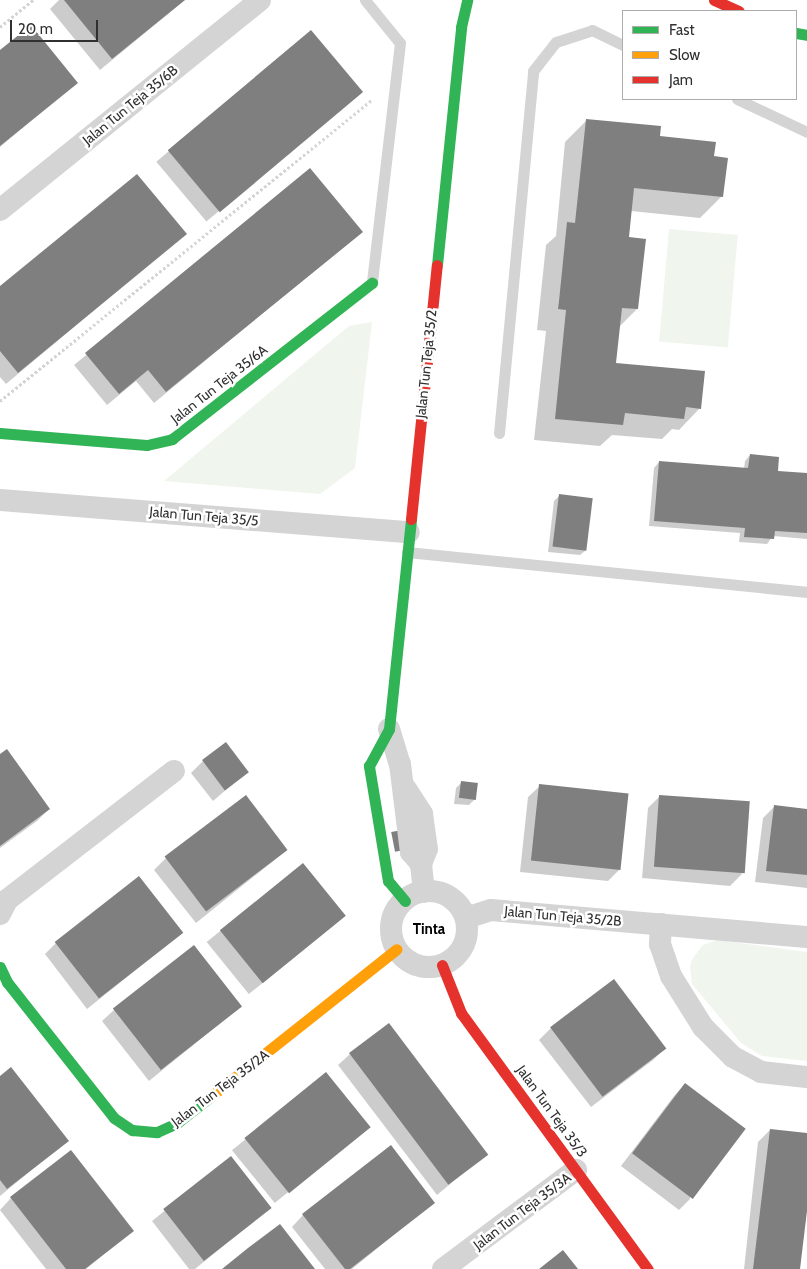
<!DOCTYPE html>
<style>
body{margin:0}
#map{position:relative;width:807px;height:1269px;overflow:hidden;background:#fff;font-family:Cabin,sans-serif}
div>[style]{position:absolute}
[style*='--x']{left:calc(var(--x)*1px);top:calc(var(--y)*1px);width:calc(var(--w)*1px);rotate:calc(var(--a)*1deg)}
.green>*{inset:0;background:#f0f5ed;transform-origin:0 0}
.shadow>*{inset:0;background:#0003;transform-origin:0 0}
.building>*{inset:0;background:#7f7f7f;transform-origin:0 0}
.path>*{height:3px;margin-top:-1.5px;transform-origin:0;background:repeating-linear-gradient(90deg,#d4d4d4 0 2.5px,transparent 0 5px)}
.lane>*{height:11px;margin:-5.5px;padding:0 5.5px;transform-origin:5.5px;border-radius:5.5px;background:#d4d4d4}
.street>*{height:22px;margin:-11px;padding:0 11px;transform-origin:11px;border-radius:11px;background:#d4d4d4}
.street>.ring{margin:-11px;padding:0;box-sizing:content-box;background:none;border:22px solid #d4d4d4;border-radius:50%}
.fast>*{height:11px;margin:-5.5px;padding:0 5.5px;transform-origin:5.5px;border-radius:5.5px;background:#30b455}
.slow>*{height:11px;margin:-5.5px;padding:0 5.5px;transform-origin:5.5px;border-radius:5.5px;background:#ff9f0a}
.jam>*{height:11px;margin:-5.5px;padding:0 5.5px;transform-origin:5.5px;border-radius:5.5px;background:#e5322d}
span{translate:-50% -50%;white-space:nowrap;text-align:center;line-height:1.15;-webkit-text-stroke:5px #fff;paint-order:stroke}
.street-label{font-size:14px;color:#303030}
.neighbourhood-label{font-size:15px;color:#000;font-weight:700}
.legend{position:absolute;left:622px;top:10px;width:175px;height:90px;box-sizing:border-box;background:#fff;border:1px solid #acacac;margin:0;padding:6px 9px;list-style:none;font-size:15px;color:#303030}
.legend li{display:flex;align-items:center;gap:10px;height:25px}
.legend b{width:25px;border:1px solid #acacac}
.scale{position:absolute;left:10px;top:20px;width:88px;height:22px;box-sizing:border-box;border:2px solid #303030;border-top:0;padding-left:6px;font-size:15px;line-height:18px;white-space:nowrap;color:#303030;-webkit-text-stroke:4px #fff;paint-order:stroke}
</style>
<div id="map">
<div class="green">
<i style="left:669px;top:229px;width:69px;height:113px;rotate:5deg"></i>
<i style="clip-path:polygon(372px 322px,355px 468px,320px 494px,164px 481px,349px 326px)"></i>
<i style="clip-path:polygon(718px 940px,807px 952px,807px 1061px,762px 1056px,741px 1043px,692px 984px,690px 966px,693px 958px,703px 945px)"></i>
</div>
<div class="shadow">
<i style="clip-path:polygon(59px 0,185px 0,100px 70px,50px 9px)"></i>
<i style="left:311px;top:32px;width:78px;height:202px;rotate:50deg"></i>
<i style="clip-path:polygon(0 52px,76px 83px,0 147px)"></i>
<i style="clip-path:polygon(587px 120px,658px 138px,713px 158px,722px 196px,700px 218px,631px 211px,628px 238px,637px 309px,618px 328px,614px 364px,700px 408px,679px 430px,672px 429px,662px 439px,612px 435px,600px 446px,534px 440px,546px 331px,537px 330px,546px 245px,556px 236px,565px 142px)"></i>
<i style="clip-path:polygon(310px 170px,361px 232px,154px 403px,136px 381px,107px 405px,74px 365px)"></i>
<i style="clip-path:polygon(185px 234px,6px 384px,0 377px,0 288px)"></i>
<i style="clip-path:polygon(750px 455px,776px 472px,807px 475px,807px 539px,773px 536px,767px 544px,739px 542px,740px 533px,649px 526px,654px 468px,659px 462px,744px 469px,745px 461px)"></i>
<i style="clip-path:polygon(560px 495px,586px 550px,580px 555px,548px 552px,554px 501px)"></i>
<i style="clip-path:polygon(0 756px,49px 809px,37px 821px,0 848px)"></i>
<i style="clip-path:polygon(203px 761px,247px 772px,213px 801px,191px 773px)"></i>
<i style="clip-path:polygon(462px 782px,475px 799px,469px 805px,454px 804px,456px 788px)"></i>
<i style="clip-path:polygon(540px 786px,620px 869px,608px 881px,520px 872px,528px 797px)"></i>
<i style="clip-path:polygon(660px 796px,742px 874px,730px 886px,642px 878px,648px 808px)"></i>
<i style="clip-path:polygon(245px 797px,287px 850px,196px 923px,154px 870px,166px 858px)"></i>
<i style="clip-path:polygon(775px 806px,807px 810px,807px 888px,755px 882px,763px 818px)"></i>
<i style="left:303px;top:864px;width:67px;height:124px;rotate:51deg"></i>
<i style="clip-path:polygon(182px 933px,87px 1009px,45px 954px,56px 943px)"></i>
<i style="clip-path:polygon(613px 981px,664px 1049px,653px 1060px,591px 1107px,539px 1040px,551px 1028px)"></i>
<i style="clip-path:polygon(240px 1007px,149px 1081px,102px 1021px,114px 1010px)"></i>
<i style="clip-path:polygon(350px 1054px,486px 1154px,437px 1195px,338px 1065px)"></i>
<i style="left:326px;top:1074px;width:68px;height:121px;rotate:51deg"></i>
<i style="clip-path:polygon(0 1078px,67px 1141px,0 1196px)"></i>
<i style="clip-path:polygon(685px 1084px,690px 1199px,679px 1210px,621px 1166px,674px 1096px)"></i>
<i style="clip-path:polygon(770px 1130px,807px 1135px,807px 1201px,799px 1269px,744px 1269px,758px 1142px)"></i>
<i style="clip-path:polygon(230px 1158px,270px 1208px,195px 1269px,189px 1269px,152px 1221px)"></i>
<i style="clip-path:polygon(11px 1198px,132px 1231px,86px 1269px,46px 1269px,0 1210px)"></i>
<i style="clip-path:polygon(434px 1202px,352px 1269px,325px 1269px,292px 1227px,303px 1215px)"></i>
</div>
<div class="building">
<i style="clip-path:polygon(64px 0,185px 0,112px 59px)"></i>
<i style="clip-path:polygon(31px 25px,78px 83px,0 146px,0 50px)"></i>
<i style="left:311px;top:30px;width:81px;height:187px;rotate:50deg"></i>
<i style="clip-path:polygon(586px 119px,661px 126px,660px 136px,716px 142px,714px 156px,728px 158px,723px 197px,634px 188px,629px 237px,646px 239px,638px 309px,622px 308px,616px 363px,705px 371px,701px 409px,686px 407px,684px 419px,625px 413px,623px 425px,555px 419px,566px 310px,558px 309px,559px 301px,567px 222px,575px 223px)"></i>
<i style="clip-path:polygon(310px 168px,363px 232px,166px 392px,148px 370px,119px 394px,85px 353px)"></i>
<i style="clip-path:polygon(137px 174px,187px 234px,18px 373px,0 351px,0 286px)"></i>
<i style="clip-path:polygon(750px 454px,779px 457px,778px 471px,807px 473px,807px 533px,775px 531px,774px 539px,744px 537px,745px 528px,654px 521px,659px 461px,748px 468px)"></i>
<i style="left:559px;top:494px;width:34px;height:53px;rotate:7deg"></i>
<i style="left:226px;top:742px;width:38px;height:30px;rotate:53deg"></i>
<i style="clip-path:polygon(7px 749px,50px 809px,0 846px,0 754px)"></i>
<i style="left:461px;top:781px;width:17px;height:17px;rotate:7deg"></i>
<i style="left:539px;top:784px;width:90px;height:77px;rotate:6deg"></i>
<i style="left:246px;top:795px;width:69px;height:102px;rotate:53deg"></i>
<i style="left:659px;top:795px;width:91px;height:72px;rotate:4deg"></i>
<i style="clip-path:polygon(774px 805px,807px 809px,807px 875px,766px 871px)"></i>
<i style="left:402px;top:830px;width:20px;height:11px;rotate:79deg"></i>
<i style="left:303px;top:863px;width:68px;height:107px;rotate:51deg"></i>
<i style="left:139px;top:876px;width:72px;height:107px;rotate:52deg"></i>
<i style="left:194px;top:945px;width:78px;height:103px;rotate:52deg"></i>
<i style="left:614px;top:979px;width:87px;height:80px;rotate:53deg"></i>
<i style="left:389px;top:1023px;width:165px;height:50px;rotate:53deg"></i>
<i style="clip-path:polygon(11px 1067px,69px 1141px,7px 1189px,0 1180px,0 1076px)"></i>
<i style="left:326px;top:1072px;width:71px;height:105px;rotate:51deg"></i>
<i style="left:685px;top:1083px;width:76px;height:88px;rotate:37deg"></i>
<i style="clip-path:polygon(770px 1129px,807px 1133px,807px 1211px,800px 1269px,753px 1269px)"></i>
<i style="clip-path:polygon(391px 1145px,435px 1203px,350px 1269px,345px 1269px,302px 1214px)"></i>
<i style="clip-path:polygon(71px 1150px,134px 1231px,85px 1269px,66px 1269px,10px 1197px)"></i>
<i style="left:231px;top:1156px;width:66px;height:86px;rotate:52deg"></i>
<i style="clip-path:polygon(280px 1224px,315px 1269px,222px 1269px,248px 1248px)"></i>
<i style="clip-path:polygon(563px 1250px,578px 1269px,539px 1269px)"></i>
</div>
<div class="path">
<i style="--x:0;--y:27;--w:43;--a:-39.3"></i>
<i style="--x:0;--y:401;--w:479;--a:-39"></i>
</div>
<div class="lane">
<i style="--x:365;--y:0;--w:55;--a:50.9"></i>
<i style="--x:400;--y:43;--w:242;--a:96.7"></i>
<i style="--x:737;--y:99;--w:77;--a:25.2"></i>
<i style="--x:499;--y:433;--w:364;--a:-84.6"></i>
<i style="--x:533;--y:71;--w:37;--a:-52"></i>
<i style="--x:556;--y:42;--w:38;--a:-18"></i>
<i style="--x:592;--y:30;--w:34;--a:26"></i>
<i style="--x:407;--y:552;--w:402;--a:5.7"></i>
</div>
<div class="street">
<i style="--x:0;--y:210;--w:334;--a:-38.9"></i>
<i style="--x:0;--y:500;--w:410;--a:4.5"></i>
<i style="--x:389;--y:729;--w:37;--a:73"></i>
<i style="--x:400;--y:764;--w:89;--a:82.9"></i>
<i style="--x:411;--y:852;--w:16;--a:50"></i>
<i style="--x:421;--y:864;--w:28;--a:84"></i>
<i style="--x:406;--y:789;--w:30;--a:57"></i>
<i style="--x:422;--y:814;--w:35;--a:82"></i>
<i style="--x:427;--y:849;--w:16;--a:112"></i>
<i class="ring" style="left:391px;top:891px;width:54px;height:54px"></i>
<i style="--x:0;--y:914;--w:16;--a:-63"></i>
<i style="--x:7;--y:900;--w:211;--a:-37.7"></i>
<i style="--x:466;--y:918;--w:26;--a:-18"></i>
<i style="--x:491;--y:910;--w:317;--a:4.9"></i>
<i style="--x:661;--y:924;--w:20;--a:93"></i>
<i style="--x:660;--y:944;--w:34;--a:71"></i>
<i style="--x:671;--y:976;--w:60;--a:57.9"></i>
<i style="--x:703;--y:1027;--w:42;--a:45"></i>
<i style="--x:733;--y:1057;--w:32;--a:28"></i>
<i style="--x:761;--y:1072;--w:46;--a:6.2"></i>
<i style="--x:443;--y:1269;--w:166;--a:-36.7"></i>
</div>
<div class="fast">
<i style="--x:796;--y:33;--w:11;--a:10"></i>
<i style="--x:437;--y:265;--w:239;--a:-84.2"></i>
<i style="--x:461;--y:27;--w:28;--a:-77"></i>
<i style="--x:0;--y:433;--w:147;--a:4.7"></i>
<i style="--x:147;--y:445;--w:26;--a:-13"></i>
<i style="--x:172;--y:439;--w:254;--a:-38"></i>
<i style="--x:405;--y:901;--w:26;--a:-130"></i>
<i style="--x:388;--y:881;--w:117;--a:-99.4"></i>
<i style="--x:369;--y:766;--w:42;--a:-61.6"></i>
<i style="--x:389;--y:729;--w:211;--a:-84"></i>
<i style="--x:0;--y:967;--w:17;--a:65"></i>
<i style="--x:7;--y:982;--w:173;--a:51.8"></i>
<i style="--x:114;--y:1118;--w:22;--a:34"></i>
<i style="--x:132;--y:1130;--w:25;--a:5"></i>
<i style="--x:157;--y:1132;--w:22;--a:-24"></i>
<i style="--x:177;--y:1123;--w:42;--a:-38.2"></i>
</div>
<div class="slow">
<i style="--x:210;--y:1097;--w:238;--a:-38.4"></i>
</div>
<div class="jam">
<i style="--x:714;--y:0;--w:27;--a:24"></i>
<i style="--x:411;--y:519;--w:255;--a:-84.2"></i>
<i style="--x:442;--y:965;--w:52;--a:68.4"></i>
<i style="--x:461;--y:1013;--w:317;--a:53.9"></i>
</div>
<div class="street-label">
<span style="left:130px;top:105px;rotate:-39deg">Jalan Tun Teja 35/6B</span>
<span style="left:426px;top:364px;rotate:-84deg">Jalan Tun Teja 35/2</span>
<span style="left:219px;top:384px;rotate:-38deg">Jalan Tun Teja 35/6A</span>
<span style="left:204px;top:516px;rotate:5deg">Jalan Tun Teja 35/5</span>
<span style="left:563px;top:916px;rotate:5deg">Jalan Tun Teja 35/2B</span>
<span style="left:220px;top:1088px;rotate:-37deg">Jalan Tun Teja 35/2A</span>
<span style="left:552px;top:1111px;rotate:54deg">Jalan Tun Teja 35/3</span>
<span style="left:522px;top:1211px;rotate:-37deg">Jalan Tun Teja 35/3A</span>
</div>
<div class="neighbourhood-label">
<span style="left:429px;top:930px">Tinta</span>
</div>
<ul class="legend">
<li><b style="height:6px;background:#30b455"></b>Fast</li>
<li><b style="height:6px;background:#ff9f0a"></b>Slow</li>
<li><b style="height:6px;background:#e5322d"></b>Jam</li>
</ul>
<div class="scale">20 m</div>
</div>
